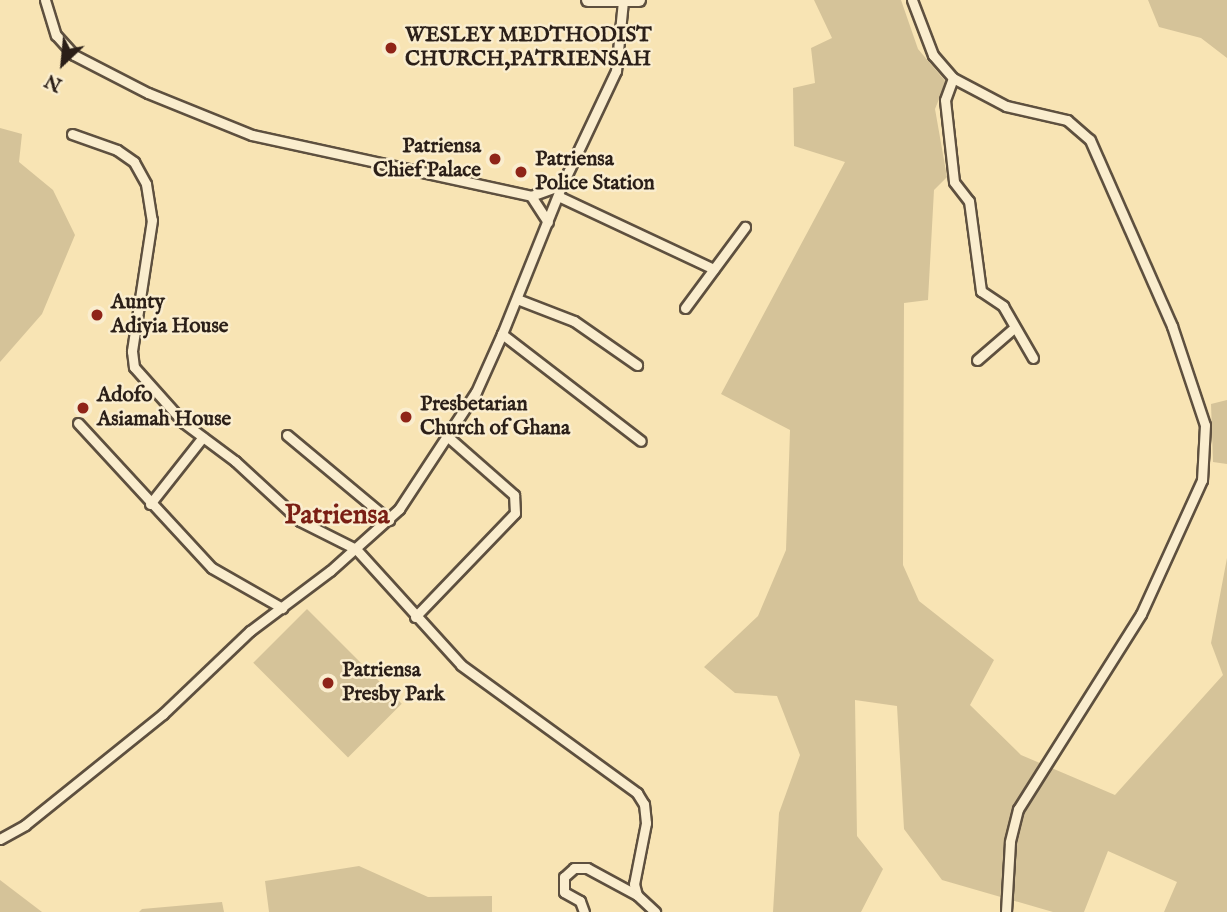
<!DOCTYPE html>
<style>
body{margin:0}
#map{position:relative;width:1227px;height:912px;overflow:hidden;background:#f8e4b4;font-family:"IM FELL English",serif}
div>[style]{position:absolute}
[style*='--x']{left:calc(var(--x)*1px);top:calc(var(--y)*1px);width:calc(var(--w)*1px);rotate:calc(var(--a)*1deg)}
.green>*{inset:0;background:#d5c399;transform-origin:0 0}
.roads{filter:drop-shadow(2px 0 #5e503f) drop-shadow(-2px 0 #5e503f) drop-shadow(0 2px #5e503f) drop-shadow(0 -2px #5e503f)}
.street>*{height:9px;margin:-4.5px;padding:0 4.5px;transform-origin:4.5px;border-radius:4.5px;background:#faedce}
.secondary>*{height:12px;margin:-6px;padding:0 6px;transform-origin:6px;border-radius:6px;background:#faedce}
.dots>*{width:19px;height:19px;translate:-50% -50%;box-sizing:border-box;border:4px solid #faedce;border-radius:50%}
span{translate:-50% -50%;white-space:nowrap;text-align:center;line-height:1.15;-webkit-text-stroke:5px #faedce;paint-order:stroke}
.poi-label{font-size:21px;color:#2b1f18;font-weight:700}
.left{translate:0 -50%;text-align:left}
.right{translate:-100% -50%;text-align:right}
.district-label{font-size:28px;color:#7a1f14;font-weight:700}
.north{position:absolute;left:28px;top:28px;width:70px;height:70px;-webkit-text-stroke:5px #faedce;paint-order:stroke;rotate:206deg;font-size:19px;font-weight:700;line-height:28px;text-align:center;color:#2b1f18}
.north::after{content:'';display:block;margin:auto;width:24px;height:32px;background:#2b1f18;clip-path:polygon(50% 0,100% 100%,50% 72%,0 100%)}
</style>
<div id="map">
<div class="green">
<i style="clip-path:polygon(814px 0,901px 0,918px 49px,946px 82px,935px 109px,947px 177px,934px 190px,928px 300px,904px 303px,903px 565px,919px 601px,994px 660px,970px 705px,1021px 755px,1115px 795px,1223px 675px,1211px 643px,1227px 558px,1227px 912px,1164px 912px,1177px 882px,1108px 851px,1084px 912px,1053px 912px,942px 880px,904px 829px,897px 706px,855px 700px,857px 836px,883px 869px,861px 912px,773px 912px,779px 813px,800px 755px,777px 696px,735px 693px,704px 667px,758px 616px,786px 550px,790px 430px,721px 394px,845px 162px,794px 146px,793px 88px,815px 83px,811px 48px,832px 38px)"></i>
<i style="clip-path:polygon(1148px 0,1227px 0,1227px 58px,1201px 38px,1159px 27px)"></i>
<i style="clip-path:polygon(0 128px,22px 134px,19px 162px,53px 190px,75px 235px,42px 314px,0 362px)"></i>
<i style="clip-path:polygon(1227px 400px,1227px 464px,1213px 462px,1211px 404px)"></i>
<i style="left:307px;top:609px;width:134px;height:76px;rotate:45deg"></i>
<i style="clip-path:polygon(359px 866px,428px 897px,492px 896px,492px 912px,269px 912px,265px 881px)"></i>
<i style="clip-path:polygon(0 880px,42px 912px,0 912px)"></i>
<i style="clip-path:polygon(222px 902px,224px 912px,139px 912px,142px 909px)"></i>
</div>
<div class="roads">
<div class="street">
<i style="--x:45;--y:0;--w:37;--a:73"></i>
<i style="--x:56;--y:35;--w:27;--a:48"></i>
<i style="--x:74;--y:55;--w:83;--a:27.2"></i>
<i style="--x:148;--y:93;--w:112;--a:22"></i>
<i style="--x:252;--y:135;--w:286;--a:12.3"></i>
<i style="--x:531;--y:196;--w:33;--a:-20"></i>
<i style="--x:912;--y:0;--w:59;--a:69.1"></i>
<i style="--x:933;--y:55;--w:30;--a:49"></i>
<i style="--x:953;--y:78;--w:60;--a:27.8"></i>
<i style="--x:1006;--y:106;--w:63;--a:12.9"></i>
<i style="--x:1067;--y:120;--w:30;--a:41"></i>
<i style="--x:1090;--y:140;--w:203;--a:66.2"></i>
<i style="--x:1172;--y:326;--w:104;--a:71.6"></i>
<i style="--x:1205;--y:425;--w:55;--a:93.1"></i>
<i style="--x:1202;--y:480;--w:147;--a:114.5"></i>
<i style="--x:1141;--y:614;--w:231;--a:122.2"></i>
<i style="--x:1018;--y:809;--w:34;--a:104"></i>
<i style="--x:1010;--y:842;--w:70;--a:93.3"></i>
<i style="--x:953;--y:78;--w:23;--a:110"></i>
<i style="--x:945;--y:100;--w:82;--a:83.7"></i>
<i style="--x:954;--y:182;--w:24;--a:52"></i>
<i style="--x:969;--y:201;--w:91;--a:82.4"></i>
<i style="--x:981;--y:291;--w:27;--a:34"></i>
<i style="--x:1003;--y:306;--w:60;--a:60"></i>
<i style="--x:72;--y:134;--w:48;--a:19.6"></i>
<i style="--x:117;--y:150;--w:21;--a:35"></i>
<i style="--x:134;--y:162;--w:25;--a:61"></i>
<i style="--x:146;--y:184;--w:36;--a:81"></i>
<i style="--x:152;--y:220;--w:133;--a:98.7"></i>
<i style="--x:132;--y:351;--w:16;--a:83"></i>
<i style="--x:134;--y:367;--w:75;--a:48.2"></i>
<i style="--x:184;--y:423;--w:64;--a:36.7"></i>
<i style="--x:235;--y:461;--w:88;--a:42.7"></i>
<i style="--x:300;--y:521;--w:63;--a:26.6"></i>
<i style="--x:356;--y:549;--w:156;--a:47.8"></i>
<i style="--x:461;--y:665;--w:218;--a:36"></i>
<i style="--x:637;--y:793;--w:13;--a:58"></i>
<i style="--x:644;--y:804;--w:19;--a:84"></i>
<i style="--x:646;--y:823;--w:62;--a:101.1"></i>
<i style="--x:634;--y:884;--w:11;--a:75"></i>
<i style="--x:637;--y:895;--w:25;--a:43"></i>
<i style="--x:531;--y:196;--w:31;--a:57"></i>
<i style="--x:558;--y:196;--w:172;--a:25.1"></i>
<i style="--x:517;--y:299;--w:61;--a:21.1"></i>
<i style="--x:574;--y:321;--w:77;--a:34.9"></i>
<i style="--x:685;--y:308;--w:101;--a:-53.5"></i>
<i style="--x:502;--y:334;--w:175;--a:37.6"></i>
<i style="--x:977;--y:360;--w:49;--a:-40.9"></i>
<i style="--x:78;--y:423;--w:197;--a:47.3"></i>
<i style="--x:212;--y:568;--w:81;--a:29.7"></i>
<i style="--x:287;--y:435;--w:133;--a:39.8"></i>
<i style="--x:150;--y:504;--w:85;--a:-51.7"></i>
<i style="--x:415;--y:617;--w:144;--a:-46.1"></i>
<i style="--x:515;--y:513;--w:18;--a:-93"></i>
<i style="--x:514;--y:495;--w:88;--a:-138.7"></i>
<i style="--x:0;--y:839;--w:29;--a:-29"></i>
<i style="--x:25;--y:825;--w:177;--a:-38.8"></i>
<i style="--x:163;--y:714;--w:120;--a:-43.7"></i>
<i style="--x:250;--y:631;--w:100;--a:-36.9"></i>
<i style="--x:330;--y:571;--w:93;--a:-41.9"></i>
<i style="--x:399;--y:509;--w:140;--a:-56.7"></i>
<i style="--x:476;--y:392;--w:64;--a:-65.9"></i>
<i style="--x:502;--y:334;--w:161;--a:-68.1"></i>
<i style="--x:562;--y:185;--w:126;--a:-64.7"></i>
<i style="--x:616;--y:71;--w:70;--a:-84.3"></i>
<i style="--x:584;--y:912;--w:12;--a:-110"></i>
<i style="--x:580;--y:901;--w:18;--a:-151"></i>
<i style="--x:564;--y:892;--w:15;--a:-90"></i>
<i style="--x:564;--y:877;--w:13;--a:-42"></i>
<i style="--x:574;--y:868;--w:13;--a:0"></i>
<i style="--x:587;--y:868;--w:57;--a:28.4"></i>
</div>
<div class="secondary">
<i style="--x:588;--y:0;--w:51;--a:0"></i>
</div>
</div>
<div class="dots">
<i style="left:391px;top:48px;background:#8f2418"></i>
<i style="left:495px;top:159px;background:#8f2418"></i>
<i style="left:521px;top:172px;background:#8f2418"></i>
<i style="left:97px;top:315px;background:#8f2418"></i>
<i style="left:83px;top:408px;background:#8f2418"></i>
<i style="left:406px;top:417px;background:#8f2418"></i>
<i style="left:328px;top:683px;background:#8f2418"></i>
</div>
<div class="poi-label">
<span class="left" style="left:405px;top:48px">WESLEY MEDTHODIST<br>CHURCH,PATRIENSAH</span>
<span class="right" style="left:481px;top:159px">Patriensa<br>Chief Palace</span>
<span class="left" style="left:535px;top:172px">Patriensa<br>Police Station</span>
<span class="left" style="left:111px;top:315px">Aunty<br>Adiyia House</span>
<span class="left" style="left:97px;top:408px">Adofo<br>Asiamah House</span>
<span class="left" style="left:420px;top:417px">Presbetarian<br>Church of Ghana</span>
<span class="left" style="left:342px;top:683px">Patriensa<br>Presby Park</span>
</div>
<div class="district-label">
<span style="left:337px;top:516px">Patriensa</span>
</div>
<div class="north">N</div>
</div>
